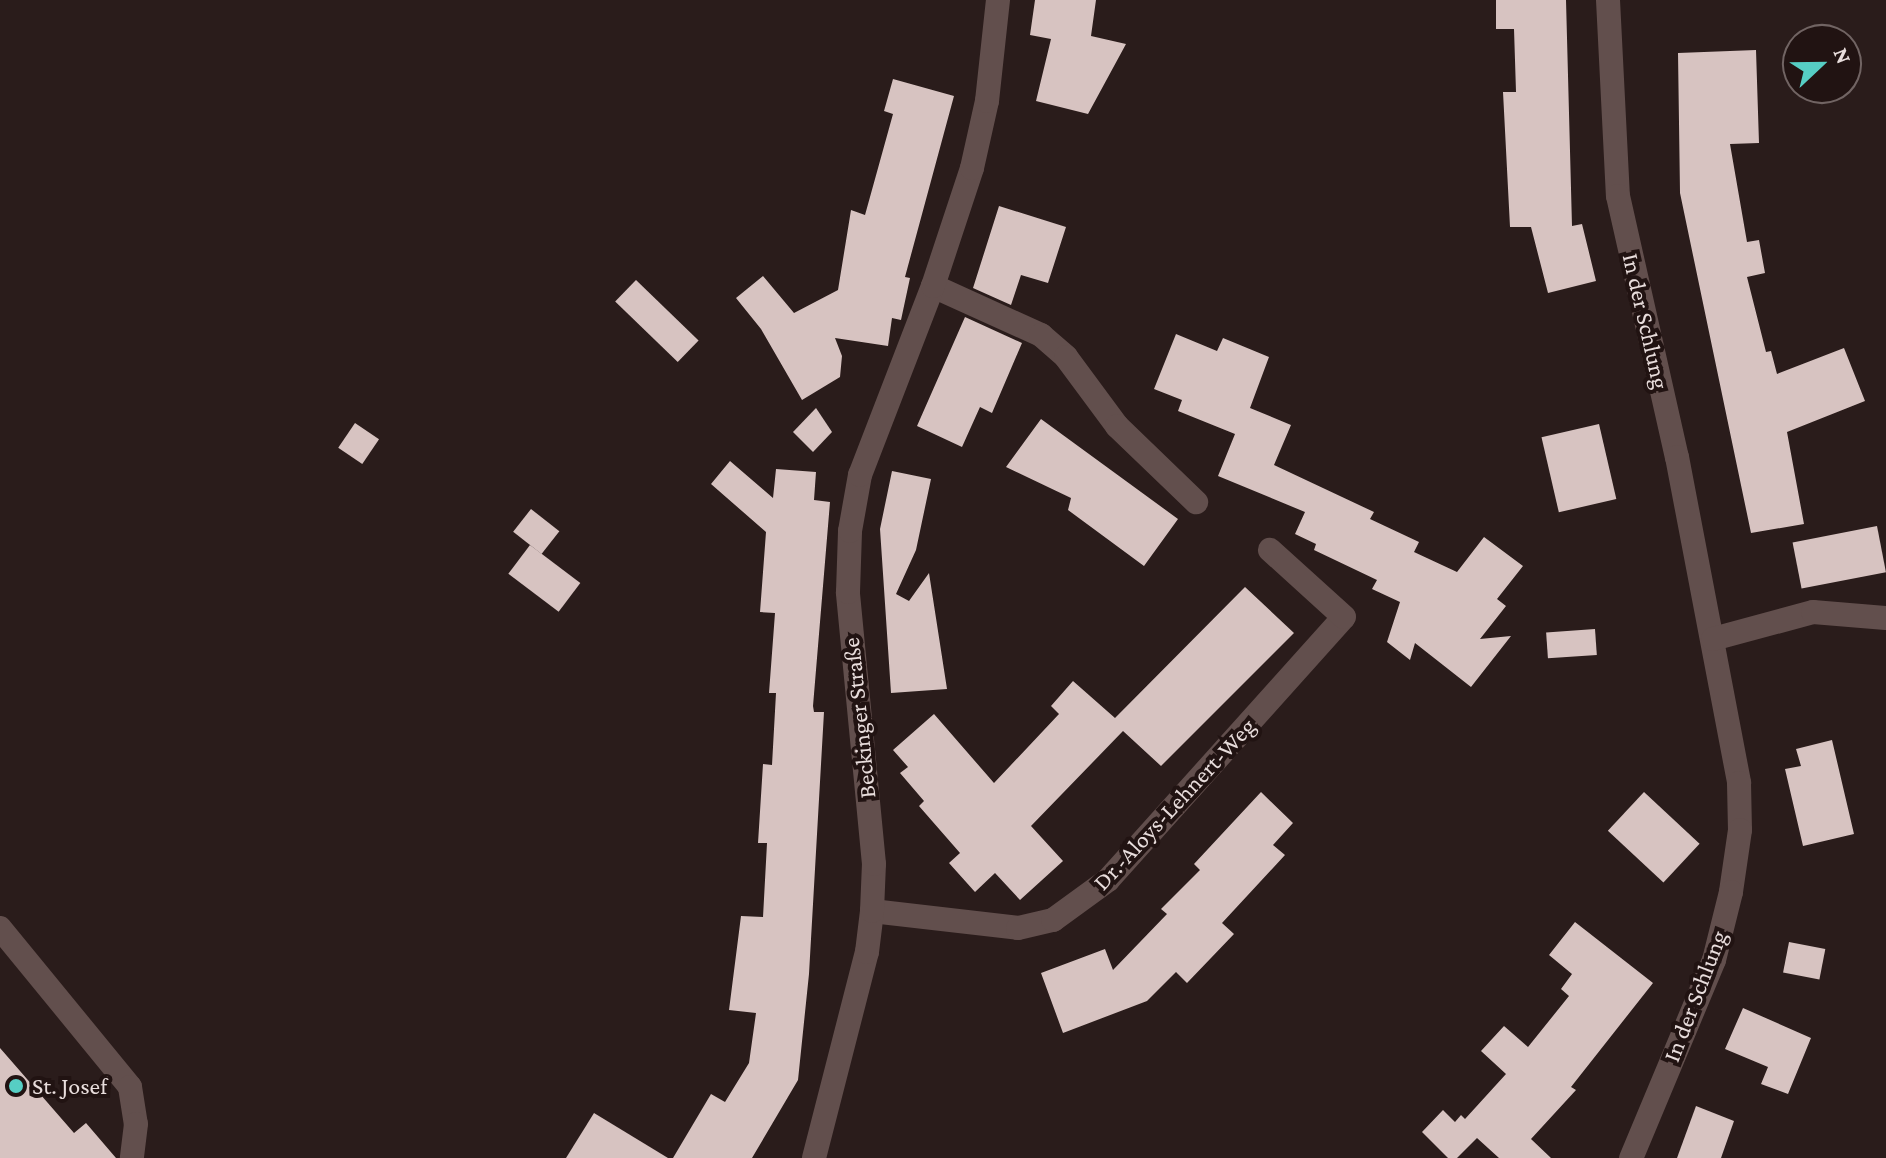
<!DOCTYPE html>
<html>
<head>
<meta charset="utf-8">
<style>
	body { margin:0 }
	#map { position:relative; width:1886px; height:1158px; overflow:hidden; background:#2a1c1b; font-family:"Crimson Pro",serif }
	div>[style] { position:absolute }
	.building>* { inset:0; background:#d7c3c1; transform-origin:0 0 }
	.minor>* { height:24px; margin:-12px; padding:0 12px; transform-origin:12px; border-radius:12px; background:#624f4d }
	.dots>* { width:22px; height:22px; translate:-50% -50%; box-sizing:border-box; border:4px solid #211312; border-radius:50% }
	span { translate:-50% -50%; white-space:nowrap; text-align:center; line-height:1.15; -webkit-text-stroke:8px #211312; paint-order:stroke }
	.street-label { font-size:24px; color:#e8dddc }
	.poi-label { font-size:24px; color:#e8dddc }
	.left { translate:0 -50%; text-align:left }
	.north { position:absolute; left:1782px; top:24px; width:80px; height:80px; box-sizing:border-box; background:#211312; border:2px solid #716463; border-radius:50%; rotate:68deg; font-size:22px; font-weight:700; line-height:32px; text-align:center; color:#e8dddc }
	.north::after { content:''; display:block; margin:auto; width:28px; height:36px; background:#56cec4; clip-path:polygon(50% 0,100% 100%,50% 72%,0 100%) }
</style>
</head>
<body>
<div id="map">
	<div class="building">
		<div style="clip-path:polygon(1035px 0,1096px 0,1091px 36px,1126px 44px,1088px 114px,1036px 101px,1051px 39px,1030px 35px)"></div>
		<div style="clip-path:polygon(1496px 0,1566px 0,1572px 226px,1582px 224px,1596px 281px,1548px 293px,1531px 227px,1510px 227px,1503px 92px,1516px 92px,1514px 29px,1496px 29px)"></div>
		<div style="clip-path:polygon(1756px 50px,1759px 143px,1730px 144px,1747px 242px,1759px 240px,1765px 273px,1747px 277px,1766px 352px,1771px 351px,1777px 374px,1844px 348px,1865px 401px,1787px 432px,1804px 524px,1751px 533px,1680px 193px,1678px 53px)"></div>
		<div style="clip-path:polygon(893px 79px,954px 96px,905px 277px,910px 278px,901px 320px,892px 318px,888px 346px,835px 338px,842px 356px,840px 377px,802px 400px,761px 329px,736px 298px,763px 276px,794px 313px,838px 290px,851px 210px,865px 215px,893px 114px,884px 111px)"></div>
		<div style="clip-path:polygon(999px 206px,1066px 227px,1048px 283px,1021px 275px,1011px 305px,973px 288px)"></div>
		<div style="left:636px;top:280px;width:87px;height:30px;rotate:44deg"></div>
		<div style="clip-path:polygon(965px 317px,1022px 343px,992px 413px,980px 407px,962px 447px,917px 426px)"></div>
		<div style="clip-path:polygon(1176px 334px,1217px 351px,1223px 338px,1269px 357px,1250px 408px,1291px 425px,1274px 465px,1374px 512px,1370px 519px,1419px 542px,1414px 552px,1457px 572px,1484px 537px,1523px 566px,1497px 599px,1506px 606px,1480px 639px,1511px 636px,1471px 687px,1415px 643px,1410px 660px,1387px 642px,1400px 602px,1372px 589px,1377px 580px,1314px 550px,1316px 544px,1295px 534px,1305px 512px,1218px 476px,1235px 434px,1178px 411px,1182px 400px,1154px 389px)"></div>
		<div style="clip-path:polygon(816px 408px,832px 432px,813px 452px,793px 432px)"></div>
		<div style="clip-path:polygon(1041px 419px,1178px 519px,1144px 566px,1068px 510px,1071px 498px,1006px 467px)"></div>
		<div style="left:355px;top:423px;width:29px;height:30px;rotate:34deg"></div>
		<div style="left:1599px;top:424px;width:77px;height:59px;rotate:77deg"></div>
		<div style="clip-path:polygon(730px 461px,773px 498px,776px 469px,816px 472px,814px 500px,830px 502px,813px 706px,814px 712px,824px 712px,809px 974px,798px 1080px,752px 1158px,673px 1158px,711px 1094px,725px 1102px,749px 1063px,756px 1013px,729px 1010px,741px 916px,763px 917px,767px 843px,758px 843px,763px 764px,772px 765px,776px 693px,769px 693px,775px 613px,760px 612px,766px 532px,711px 484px)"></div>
		<div style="clip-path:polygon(892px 471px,931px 479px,916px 550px,896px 594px,909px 601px,929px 573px,947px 689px,891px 693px,880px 529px)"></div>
		<div style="left:531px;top:509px;width:36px;height:29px;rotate:38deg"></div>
		<div style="left:1877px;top:526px;width:47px;height:86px;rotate:79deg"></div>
		<div style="left:530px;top:545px;width:63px;height:36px;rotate:37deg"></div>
		<div style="clip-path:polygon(1245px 587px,1294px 633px,1161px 766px,1123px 731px,1031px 826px,1063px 861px,1020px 900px,995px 873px,975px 892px,949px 863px,960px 853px,919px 806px,924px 801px,900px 773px,908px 767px,893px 750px,934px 714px,994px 783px,1059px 714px,1051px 706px,1073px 681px,1115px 718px)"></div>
		<div style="left:1595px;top:629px;width:26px;height:49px;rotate:86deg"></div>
		<div style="clip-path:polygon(1832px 740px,1854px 834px,1803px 846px,1785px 769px,1801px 766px,1796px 749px)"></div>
		<div style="clip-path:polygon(1261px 792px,1293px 823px,1273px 845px,1285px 855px,1222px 923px,1234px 934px,1187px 983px,1176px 972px,1147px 1001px,1063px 1033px,1041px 973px,1105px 949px,1113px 970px,1167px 914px,1161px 909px,1200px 870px,1194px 864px)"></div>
		<div style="left:1644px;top:792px;width:76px;height:53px;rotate:43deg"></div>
		<div style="clip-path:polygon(1575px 922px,1653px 983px,1571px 1087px,1576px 1090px,1531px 1139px,1551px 1158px,1499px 1158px,1477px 1138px,1457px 1158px,1448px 1158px,1422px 1132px,1443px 1110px,1455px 1122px,1461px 1115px,1465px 1119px,1506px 1074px,1481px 1051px,1504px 1026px,1528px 1047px,1569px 996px,1561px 989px,1572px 974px,1549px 955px)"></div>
		<div style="left:1789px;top:942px;width:37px;height:31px;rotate:11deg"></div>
		<div style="clip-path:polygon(1743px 1008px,1811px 1038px,1788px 1094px,1761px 1084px,1768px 1067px,1725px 1049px)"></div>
		<div style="clip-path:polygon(0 1048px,74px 1133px,86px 1123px,116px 1158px,0 1158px)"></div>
		<div style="clip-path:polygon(1696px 1106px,1734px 1121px,1721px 1158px,1677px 1158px)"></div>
		<div style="clip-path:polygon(594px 1113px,668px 1158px,566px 1158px)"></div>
	</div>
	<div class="minor">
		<div style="left:1608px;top:0;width:196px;rotate:87.1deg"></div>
		<div style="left:1618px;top:196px;width:268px;rotate:77.3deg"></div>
		<div style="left:1677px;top:457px;width:332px;rotate:79.2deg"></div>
		<div style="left:1739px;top:783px;width:47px;rotate:88.8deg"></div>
		<div style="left:1740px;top:830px;width:63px;rotate:98.3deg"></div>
		<div style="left:1731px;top:892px;width:70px;rotate:104deg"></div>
		<div style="left:1714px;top:960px;width:215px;rotate:112.7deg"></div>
		<div style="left:933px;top:286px;width:119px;rotate:24.4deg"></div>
		<div style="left:1041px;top:335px;width:33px;rotate:41deg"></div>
		<div style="left:1066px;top:357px;width:86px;rotate:53.5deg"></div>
		<div style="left:1117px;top:426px;width:110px;rotate:43.9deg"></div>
		<div style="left:1713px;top:639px;width:104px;rotate:-15.1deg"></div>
		<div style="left:1813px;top:612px;width:73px;rotate:4.7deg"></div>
		<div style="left:872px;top:911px;width:147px;rotate:6.6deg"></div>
		<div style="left:1018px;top:928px;width:36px;rotate:-13deg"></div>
		<div style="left:1053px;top:920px;width:68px;rotate:-36deg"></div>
		<div style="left:1108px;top:880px;width:353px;rotate:-48.1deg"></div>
		<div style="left:1344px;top:617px;width:100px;rotate:-137.8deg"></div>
		<div style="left:0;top:928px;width:205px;rotate:50.7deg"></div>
		<div style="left:130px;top:1087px;width:37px;rotate:81deg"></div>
		<div style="left:136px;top:1124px;width:34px;rotate:97deg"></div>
		<div style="left:814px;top:1158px;width:213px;rotate:-75.6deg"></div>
		<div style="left:867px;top:952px;width:41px;rotate:-83deg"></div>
		<div style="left:872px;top:911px;width:47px;rotate:-87.6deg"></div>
		<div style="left:874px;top:864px;width:273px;rotate:-95.5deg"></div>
		<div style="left:848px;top:592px;width:61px;rotate:-88.1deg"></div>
		<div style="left:850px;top:531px;width:57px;rotate:-79.9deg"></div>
		<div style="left:860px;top:475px;width:203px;rotate:-68.9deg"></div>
		<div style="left:933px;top:286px;width:124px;rotate:-71.7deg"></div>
		<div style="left:972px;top:168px;width:69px;rotate:-77.4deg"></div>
		<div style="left:987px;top:101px;width:102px;rotate:-83.8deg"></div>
	</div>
	<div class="dots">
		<div style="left:16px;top:1086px;background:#56cec4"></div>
	</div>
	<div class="street-label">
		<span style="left:1646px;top:321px;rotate:77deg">In der Schlung</span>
		<span style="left:859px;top:718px;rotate:-96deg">Beckinger Straße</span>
		<span style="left:1174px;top:804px;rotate:-47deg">Dr.-Aloys-Lehnert-Weg</span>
		<span style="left:1695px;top:996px;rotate:-69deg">In der Schlung</span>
	</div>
	<div class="poi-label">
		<span class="left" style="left:32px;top:1086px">St. Josef</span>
	</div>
	<div class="north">N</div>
</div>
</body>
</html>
